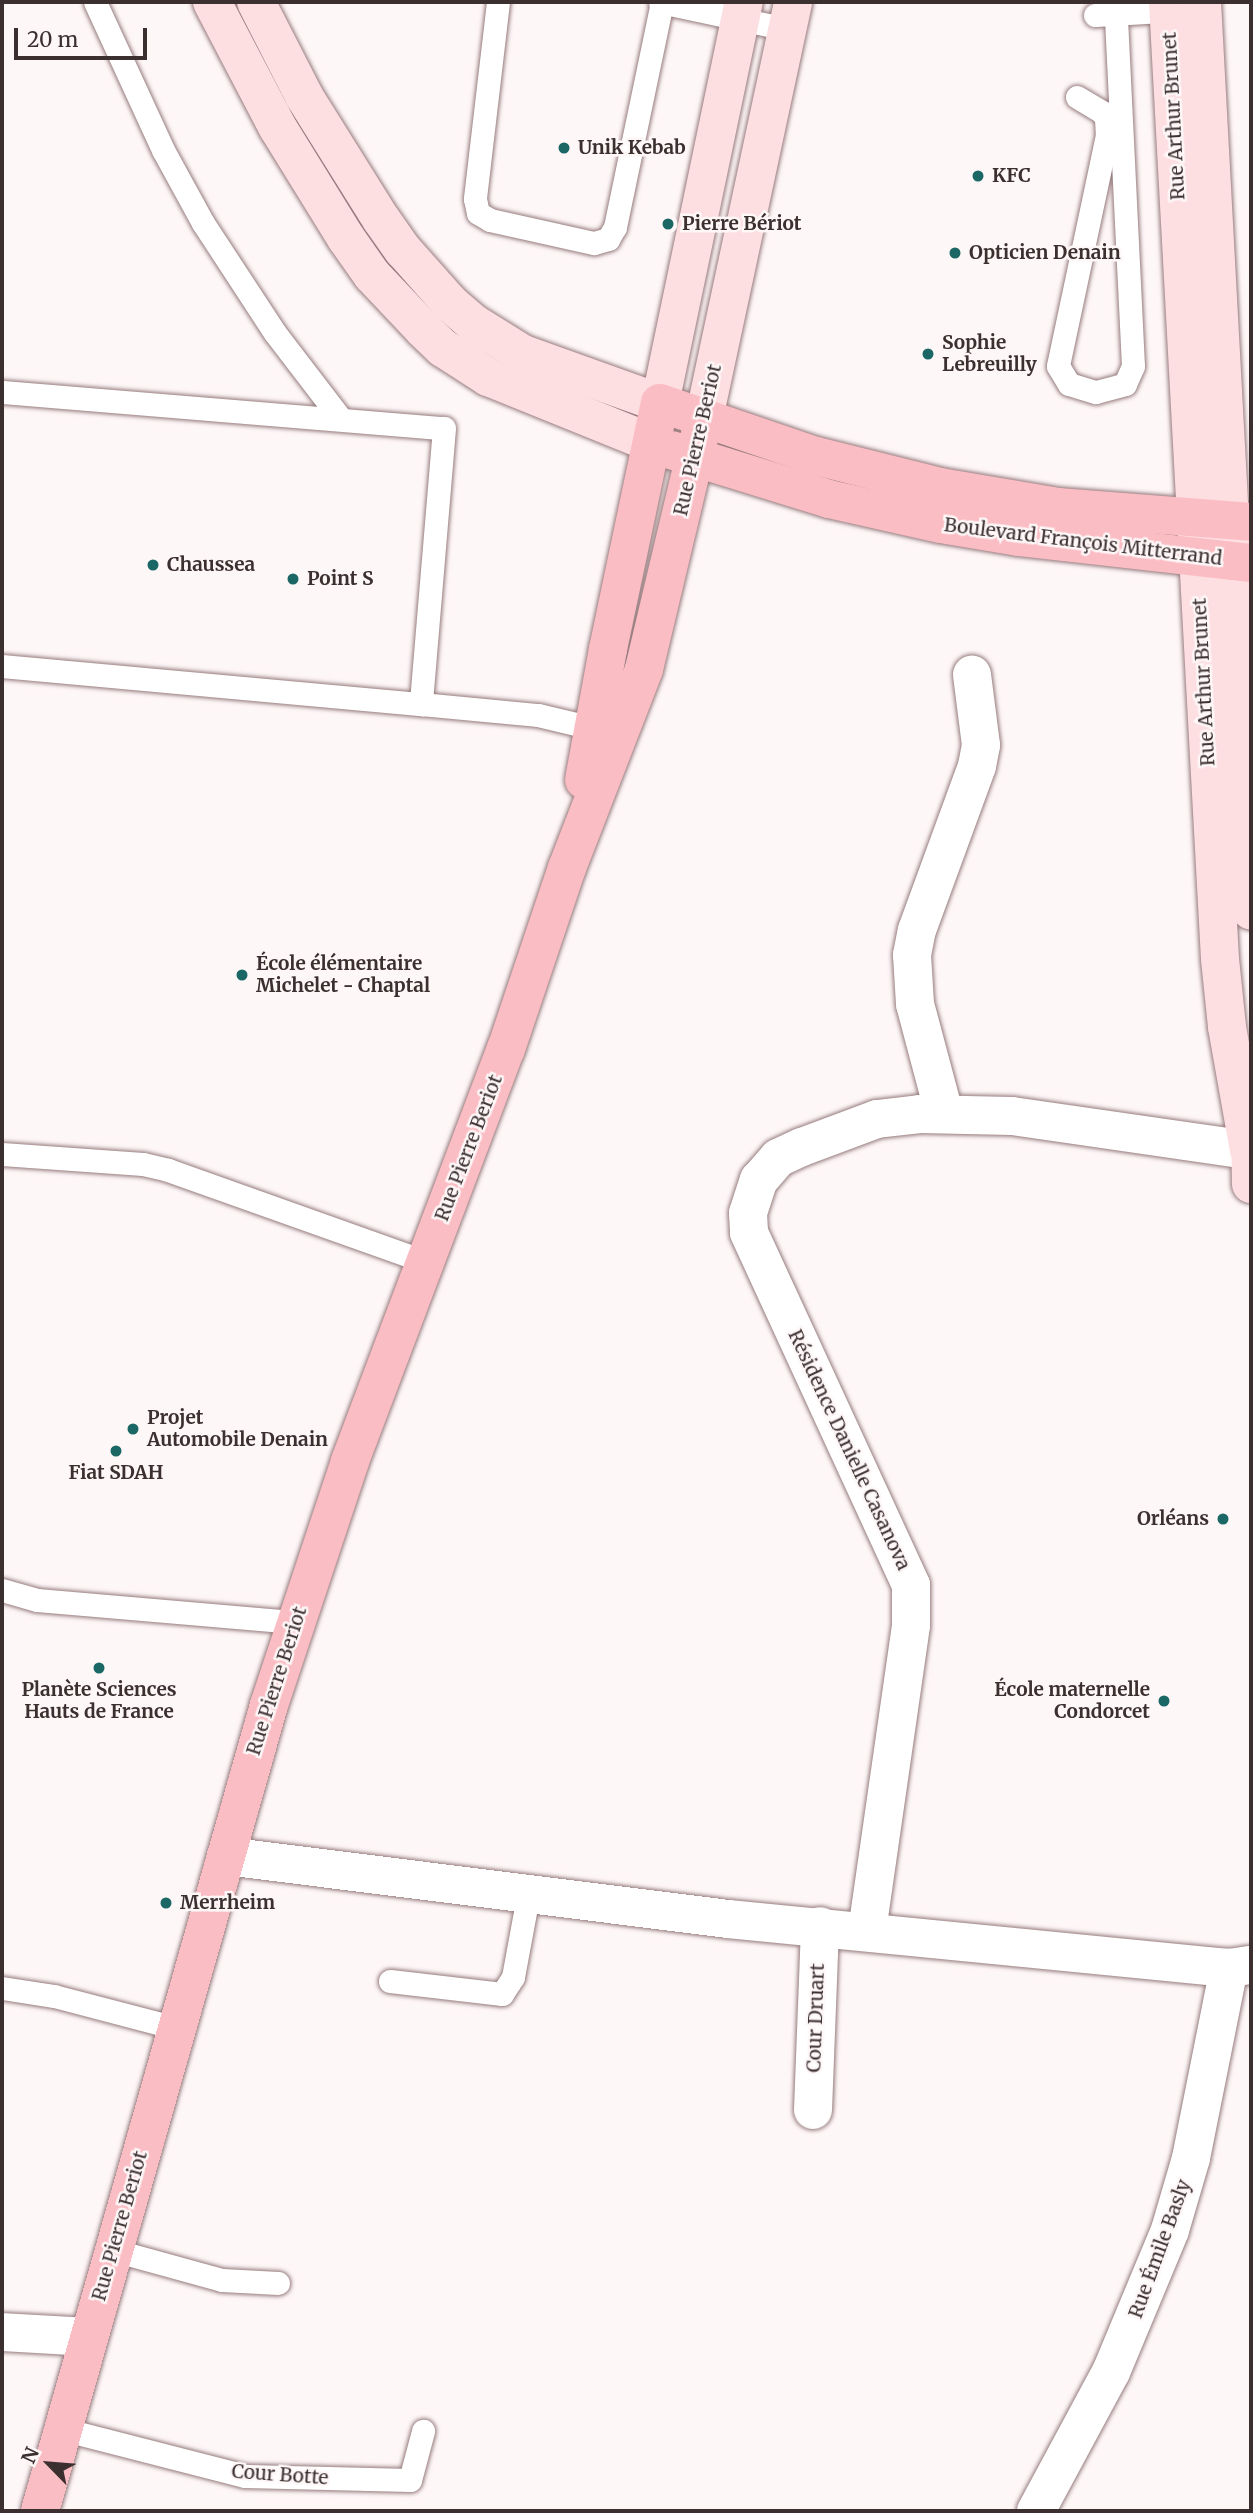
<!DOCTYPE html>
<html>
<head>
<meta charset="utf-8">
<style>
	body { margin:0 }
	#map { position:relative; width:1253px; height:2513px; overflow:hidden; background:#fef7f8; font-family:Merriweather,serif }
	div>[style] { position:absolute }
	.roads { filter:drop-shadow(0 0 2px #967b7d) drop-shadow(0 0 2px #967b7d) }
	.lane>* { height:23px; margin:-11.5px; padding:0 11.5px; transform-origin:11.5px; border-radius:11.5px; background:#fff }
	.street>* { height:38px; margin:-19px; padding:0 19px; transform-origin:19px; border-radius:19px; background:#fff }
	.secondary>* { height:38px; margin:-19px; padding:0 19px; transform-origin:19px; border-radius:19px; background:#fddee1 }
	.primary>* { height:38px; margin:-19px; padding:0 19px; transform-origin:19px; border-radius:19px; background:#fbbdc4 }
	.dots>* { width:19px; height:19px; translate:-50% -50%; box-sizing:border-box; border:4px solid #fef7f8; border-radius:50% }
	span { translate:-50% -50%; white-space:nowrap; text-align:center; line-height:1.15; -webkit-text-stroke:5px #fef7f8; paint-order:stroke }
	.street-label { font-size:19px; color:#3b2f30 }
	.poi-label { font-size:19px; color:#3b2f30; font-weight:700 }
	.left { translate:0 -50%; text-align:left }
	.right { translate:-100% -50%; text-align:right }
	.frame { position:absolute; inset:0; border:4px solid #3b2f30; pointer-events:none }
	.north { position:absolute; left:14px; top:2429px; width:70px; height:70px; -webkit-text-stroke:5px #fef7f8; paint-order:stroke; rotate:295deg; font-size:19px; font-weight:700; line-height:28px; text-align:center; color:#3b2f30 }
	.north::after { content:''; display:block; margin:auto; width:24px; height:32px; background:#3b2f30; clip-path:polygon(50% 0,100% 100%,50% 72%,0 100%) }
	.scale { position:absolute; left:14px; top:28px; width:133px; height:32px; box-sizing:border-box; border:4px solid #3b2f30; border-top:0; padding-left:9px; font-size:21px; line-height:24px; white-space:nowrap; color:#3b2f30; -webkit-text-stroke:5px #fef7f8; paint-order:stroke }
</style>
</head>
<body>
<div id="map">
	<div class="roads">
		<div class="lane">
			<div style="left:95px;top:2px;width:163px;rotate:65.3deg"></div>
			<div style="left:163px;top:150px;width:83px;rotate:61.3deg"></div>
			<div style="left:203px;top:223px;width:131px;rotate:56.8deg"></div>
			<div style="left:275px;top:333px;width:108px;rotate:52.5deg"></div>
			<div style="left:498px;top:2px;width:198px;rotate:96.7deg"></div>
			<div style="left:475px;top:199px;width:14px;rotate:78deg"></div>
			<div style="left:478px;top:213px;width:14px;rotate:30deg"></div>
			<div style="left:490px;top:220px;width:107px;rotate:12.5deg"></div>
			<div style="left:594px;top:243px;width:15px;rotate:-16deg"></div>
			<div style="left:608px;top:239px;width:14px;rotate:-60deg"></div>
			<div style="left:615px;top:227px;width:230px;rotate:-78.2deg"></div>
			<div style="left:660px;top:2px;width:130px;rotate:12deg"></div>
			<div style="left:1095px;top:15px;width:84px;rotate:-3.4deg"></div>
			<div style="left:1077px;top:97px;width:29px;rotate:31deg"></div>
			<div style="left:1102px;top:112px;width:7px;rotate:56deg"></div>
			<div style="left:1106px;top:118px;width:17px;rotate:87deg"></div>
			<div style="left:1107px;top:135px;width:236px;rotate:102deg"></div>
			<div style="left:1058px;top:366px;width:21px;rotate:59deg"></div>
			<div style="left:1069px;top:384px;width:28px;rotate:17deg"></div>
			<div style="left:1096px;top:392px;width:30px;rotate:-15deg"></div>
			<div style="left:1125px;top:384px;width:20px;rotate:-66deg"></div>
			<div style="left:1133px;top:366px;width:352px;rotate:-92.8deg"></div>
			<div style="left:2px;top:392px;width:443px;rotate:4.7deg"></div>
			<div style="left:444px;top:428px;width:277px;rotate:94.8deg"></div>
			<div style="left:421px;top:704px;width:118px;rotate:5.4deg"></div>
			<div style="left:538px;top:715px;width:69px;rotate:13.4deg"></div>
			<div style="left:2px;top:666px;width:421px;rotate:5.2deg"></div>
			<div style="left:2px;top:1154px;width:141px;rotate:4.1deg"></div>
			<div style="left:143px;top:1164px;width:26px;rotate:13deg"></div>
			<div style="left:168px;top:1170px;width:274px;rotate:19.6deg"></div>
			<div style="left:2px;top:1590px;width:36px;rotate:16deg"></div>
			<div style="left:37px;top:1600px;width:259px;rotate:4.9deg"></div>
			<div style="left:390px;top:1981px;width:113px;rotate:6.6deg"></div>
			<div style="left:502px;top:1994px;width:20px;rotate:-57deg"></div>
			<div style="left:513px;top:1977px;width:82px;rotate:-79.5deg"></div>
			<div style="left:2px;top:1988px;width:53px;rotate:8.7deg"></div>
			<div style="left:54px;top:1996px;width:126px;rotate:14.7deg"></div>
			<div style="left:113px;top:2250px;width:113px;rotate:15.4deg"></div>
			<div style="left:222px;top:2280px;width:56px;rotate:3.1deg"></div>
			<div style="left:62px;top:2429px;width:189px;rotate:14.4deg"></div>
			<div style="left:245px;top:2476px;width:165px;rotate:1.4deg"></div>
			<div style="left:410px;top:2480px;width:51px;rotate:-75.1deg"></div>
		</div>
		<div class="street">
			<div style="left:944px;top:1113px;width:113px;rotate:-104.9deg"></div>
			<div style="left:915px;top:1004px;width:49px;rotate:-93.5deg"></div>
			<div style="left:912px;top:955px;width:25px;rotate:-79deg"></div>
			<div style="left:917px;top:930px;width:175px;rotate:-69.9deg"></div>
			<div style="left:977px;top:766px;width:21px;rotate:-79deg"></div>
			<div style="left:981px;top:745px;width:71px;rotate:-97.3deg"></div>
			<div style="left:226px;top:1856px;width:506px;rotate:7.15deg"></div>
			<div style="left:728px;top:1919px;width:503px;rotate:5.59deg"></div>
			<div style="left:1229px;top:1968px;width:22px;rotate:-8deg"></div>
			<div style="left:867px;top:1931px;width:309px;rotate:-81.8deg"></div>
			<div style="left:911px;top:1625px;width:40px;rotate:-90deg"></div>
			<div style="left:911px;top:1585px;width:388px;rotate:-114.7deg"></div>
			<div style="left:749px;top:1232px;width:19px;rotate:-93deg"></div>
			<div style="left:748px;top:1213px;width:35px;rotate:-72deg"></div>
			<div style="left:759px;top:1180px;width:29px;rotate:-49deg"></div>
			<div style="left:778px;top:1158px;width:26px;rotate:-25deg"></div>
			<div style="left:802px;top:1147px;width:80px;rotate:-20.5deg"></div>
			<div style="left:877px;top:1119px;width:43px;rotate:-6.6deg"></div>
			<div style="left:920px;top:1114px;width:92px;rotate:1.2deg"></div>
			<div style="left:1012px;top:1116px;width:239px;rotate:8.2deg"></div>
			<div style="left:813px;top:2110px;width:184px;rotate:-87.8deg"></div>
			<div style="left:2px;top:2332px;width:86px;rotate:3.3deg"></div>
			<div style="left:1036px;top:2511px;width:158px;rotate:-61.7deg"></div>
			<div style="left:1111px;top:2372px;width:154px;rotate:-67.4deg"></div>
			<div style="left:1170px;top:2230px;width:75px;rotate:-73.7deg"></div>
			<div style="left:1191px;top:2158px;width:194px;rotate:-78.7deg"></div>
		</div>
		<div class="secondary">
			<div style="left:212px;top:2px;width:142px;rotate:62.4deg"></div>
			<div style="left:278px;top:128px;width:129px;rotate:58.3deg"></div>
			<div style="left:346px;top:238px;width:45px;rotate:54.9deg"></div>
			<div style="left:372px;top:275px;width:74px;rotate:46.6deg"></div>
			<div style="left:423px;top:329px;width:28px;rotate:44deg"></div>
			<div style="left:443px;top:348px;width:54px;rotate:32.8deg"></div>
			<div style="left:488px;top:377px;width:176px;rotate:22deg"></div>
			<div style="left:256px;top:2px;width:106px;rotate:62.9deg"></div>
			<div style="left:304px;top:96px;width:145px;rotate:58deg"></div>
			<div style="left:381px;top:219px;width:38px;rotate:55deg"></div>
			<div style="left:403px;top:250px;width:71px;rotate:48.4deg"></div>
			<div style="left:450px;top:303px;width:30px;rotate:41deg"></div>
			<div style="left:473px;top:323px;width:59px;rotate:31.8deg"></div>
			<div style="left:523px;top:354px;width:145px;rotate:19.7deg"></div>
			<div style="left:660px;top:403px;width:410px;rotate:-78.2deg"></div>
			<div style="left:1168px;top:2px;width:958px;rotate:86.89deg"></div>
			<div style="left:1220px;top:959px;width:68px;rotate:84.1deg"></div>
			<div style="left:1227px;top:1027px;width:125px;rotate:79.9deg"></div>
			<div style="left:1202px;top:2px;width:910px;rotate:86.91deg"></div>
			<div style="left:704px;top:418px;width:425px;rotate:-77.9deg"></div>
			<div style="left:1250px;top:1123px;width:61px;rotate:89.1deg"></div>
		</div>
		<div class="primary">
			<div style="left:671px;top:450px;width:165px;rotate:17.2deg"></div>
			<div style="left:829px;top:499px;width:115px;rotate:12.6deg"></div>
			<div style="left:941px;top:524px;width:79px;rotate:9.5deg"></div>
			<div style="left:1019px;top:537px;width:233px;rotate:6.4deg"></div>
			<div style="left:584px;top:780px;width:133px;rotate:-79.6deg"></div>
			<div style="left:608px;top:649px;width:251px;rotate:-78.1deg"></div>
			<div style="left:660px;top:403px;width:165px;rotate:18.8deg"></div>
			<div style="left:816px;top:456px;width:128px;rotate:14deg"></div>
			<div style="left:940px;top:487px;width:120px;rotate:9.6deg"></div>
			<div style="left:1058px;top:507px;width:194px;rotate:4.4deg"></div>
			<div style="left:40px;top:2511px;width:838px;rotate:-74.14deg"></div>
			<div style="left:269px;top:1705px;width:257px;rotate:-71.6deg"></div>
			<div style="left:350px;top:1461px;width:441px;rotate:-69.3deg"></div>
			<div style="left:506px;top:1049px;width:191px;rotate:-71.4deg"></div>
			<div style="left:567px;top:868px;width:213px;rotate:-68.8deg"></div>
			<div style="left:644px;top:669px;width:258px;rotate:-76.6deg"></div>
		</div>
	</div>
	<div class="dots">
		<div style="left:564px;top:148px;background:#1a6766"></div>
		<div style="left:978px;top:176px;background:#1a6766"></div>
		<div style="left:668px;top:224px;background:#1a6766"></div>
		<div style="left:955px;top:253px;background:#1a6766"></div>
		<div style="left:928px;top:354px;background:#1a6766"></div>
		<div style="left:153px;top:565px;background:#1a6766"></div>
		<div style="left:293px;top:579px;background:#1a6766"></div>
		<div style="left:242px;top:975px;background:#1a6766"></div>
		<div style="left:133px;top:1429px;background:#1a6766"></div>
		<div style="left:116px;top:1451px;background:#1a6766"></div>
		<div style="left:1223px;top:1519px;background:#1a6766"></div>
		<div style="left:99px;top:1668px;background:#1a6766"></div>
		<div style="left:1164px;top:1701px;background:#1a6766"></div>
		<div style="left:166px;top:1903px;background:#1a6766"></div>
	</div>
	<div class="street-label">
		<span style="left:1174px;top:116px;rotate:-93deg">Rue Arthur Brunet</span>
		<span style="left:698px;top:440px;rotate:-77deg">Rue Pierre Beriot</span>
		<span style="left:1083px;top:542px;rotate:7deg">Boulevard François Mitterrand</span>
		<span style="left:1204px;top:682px;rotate:-93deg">Rue Arthur Brunet</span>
		<span style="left:469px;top:1148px;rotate:-69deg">Rue Pierre Beriot</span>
		<span style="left:849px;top:1450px;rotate:65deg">Résidence Danielle Casanova</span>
		<span style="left:277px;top:1681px;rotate:-72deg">Rue Pierre Beriot</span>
		<span style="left:816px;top:2018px;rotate:-88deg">Cour Druart</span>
		<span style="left:120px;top:2226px;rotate:-74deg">Rue Pierre Beriot</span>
		<span style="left:1160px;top:2249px;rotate:-70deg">Rue Émile Basly</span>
		<span style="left:280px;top:2475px;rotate:4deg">Cour Botte</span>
	</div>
	<div class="poi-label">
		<span class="left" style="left:578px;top:148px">Unik Kebab</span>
		<span class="left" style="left:992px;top:176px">KFC</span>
		<span class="left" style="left:682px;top:224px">Pierre Bériot</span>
		<span class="left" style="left:969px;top:253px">Opticien Denain</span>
		<span class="left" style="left:942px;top:354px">Sophie<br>Lebreuilly</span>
		<span class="left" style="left:167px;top:565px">Chaussea</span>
		<span class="left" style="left:307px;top:579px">Point S</span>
		<span class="left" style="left:256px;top:975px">École élémentaire<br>Michelet - Chaptal</span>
		<span class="left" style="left:147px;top:1429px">Projet<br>Automobile Denain</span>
		<span style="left:116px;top:1473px">Fiat SDAH</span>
		<span class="right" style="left:1209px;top:1519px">Orléans</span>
		<span style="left:99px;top:1701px">Planète Sciences<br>Hauts de France</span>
		<span class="right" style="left:1150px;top:1701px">École maternelle<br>Condorcet</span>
		<span class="left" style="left:180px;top:1903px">Merrheim</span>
	</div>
	<div class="frame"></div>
	<div class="north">N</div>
	<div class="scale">20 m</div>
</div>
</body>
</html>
